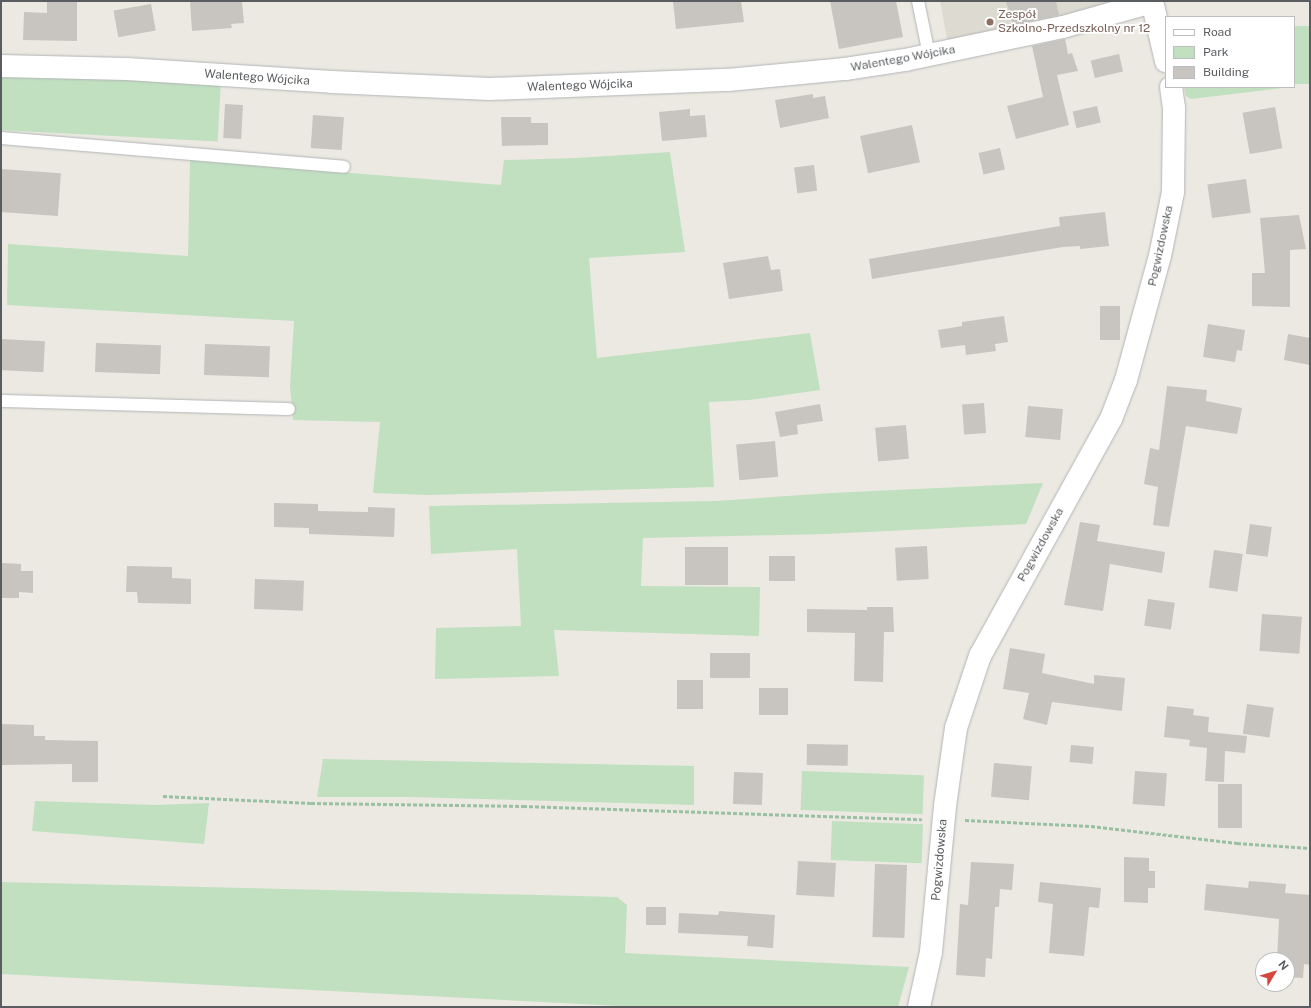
<!DOCTYPE html>
<html>
<head>
<meta charset="utf-8">
<style>
	body { margin:0 }
	#map { position:relative; width:1311px; height:1008px; overflow:hidden; background:#ebe9e1; font-family:"Public Sans",sans-serif }
	div>[style] { position:absolute }
	.education>* { inset:0; background:#dddad2 }
	.green>* { inset:0; background:#c0e0c0; transform-origin:0 0 }
	.building>* { inset:0; background:#c8c5c0; transform-origin:0 0 }
	.path>* { height:2.5px; margin-top:-1.25px; transform-origin:0; background:repeating-linear-gradient(90deg,#9ac0a4 0 4px,transparent 0 6px) }
	.roads { filter:drop-shadow(0 0 1px #b2b4b7) drop-shadow(0 0 1px #b2b4b7) }
	.service>* { height:12px; margin:-6px; padding:0 6px; transform-origin:6px; border-radius:6px; background:#fff }
	.minor>* { height:22px; margin:-11px; padding:0 11px; transform-origin:11px; border-radius:11px; background:#fff }
	.dots>* { width:11px; height:11px; translate:-50% -50%; box-sizing:border-box; border:2px solid #fff; border-radius:50% }
	span { translate:-50% -50%; white-space:nowrap; text-align:center; line-height:1.15; -webkit-text-stroke:3.5px #fff; paint-order:stroke }
	.education-label { font-size:12px; color:#785e54 }
	.left { translate:0 -50%; text-align:left }
	.street-label { font-size:12px; color:#5a5d60 }
	.frame { position:absolute; inset:0; border:2px solid #5a5d60; pointer-events:none }
	.legend { position:absolute; left:1165px; top:16px; width:130px; height:72px; box-sizing:border-box; background:#fff; border:1px solid #bdbebf; margin:0; padding:5px 7px; list-style:none; font-size:12px; color:#5a5d60 }
	.legend li { display:flex; align-items:center; gap:8px; height:20px }
	.legend b { width:20px; border:1px solid #bdbebf }
	.north { position:absolute; left:1255px; top:952px; width:40px; height:40px; box-sizing:border-box; background:#fff; border:1px solid #bdbebf; border-radius:50%; rotate:52deg; font-size:11px; font-weight:700; line-height:16px; text-align:center; color:#5a5d60 }
	.north::after { content:''; display:block; margin:auto; width:14px; height:18px; background:#d5473d; clip-path:polygon(50% 0,100% 100%,50% 72%,0 100%) }
</style>
</head>
<body>
<div id="map">
	<div class="education">
		<div style="clip-path:polygon(940px 1px,1123px 1px,948px 44px)"></div>
	</div>
	<div class="green">
		<div style="left:1310px;top:26px;width:58px;height:16px;rotate:90deg"></div>
		<div style="left:1px;top:72px;width:220px;height:58px;rotate:3deg"></div>
		<div style="clip-path:polygon(1184px 87px,1291px 87px,1191px 99px,1186px 96px)"></div>
		<div style="clip-path:polygon(670px 152px,685px 252px,589px 258px,597px 358px,810px 333px,820px 390px,749px 400px,709px 402px,714px 487px,428px 495px,373px 493px,380px 422px,293px 420px,290px 386px,294px 321px,7px 305px,8px 244px,188px 256px,190px 160px,501px 185px,504px 160px,577px 158px)"></div>
		<div style="clip-path:polygon(1043px 483px,1026px 524px,826px 534px,643px 538px,641px 586px,760px 587px,759px 636px,554px 630px,559px 676px,435px 679px,436px 628px,521px 626px,517px 549px,431px 554px,429px 506px,717px 501px,832px 493px)"></div>
		<div style="clip-path:polygon(323px 759px,694px 766px,694px 805px,408px 797px,317px 797px)"></div>
		<div style="left:802px;top:771px;width:122px;height:39px;rotate:2deg"></div>
		<div style="clip-path:polygon(35px 801px,156px 805px,209px 803px,204px 844px,32px 831px)"></div>
		<div style="left:832px;top:821px;width:91px;height:39px;rotate:2deg"></div>
		<div style="clip-path:polygon(1px 882px,617px 897px,627px 905px,625px 953px,909px 967px,898px 1007px,639px 1007px,1px 974px)"></div>
	</div>
	<div class="building">
		<div style="clip-path:polygon(47px 1px,77px 1px,77px 41px,23px 40px,24px 12px,47px 13px)"></div>
		<div style="clip-path:polygon(190px 1px,242px 1px,244px 23px,231px 24px,232px 28px,192px 31px)"></div>
		<div style="clip-path:polygon(673px 1px,741px 1px,744px 22px,676px 29px)"></div>
		<div style="clip-path:polygon(830px 1px,896px 1px,903px 37px,839px 49px)"></div>
		<div style="clip-path:polygon(1006px 1px,1056px 1px,1059px 15px,1013px 25px)"></div>
		<div style="left:151px;top:4px;width:27px;height:38px;rotate:80deg"></div>
		<div style="clip-path:polygon(1065px 39px,1068px 54px,1072px 53px,1078px 71px,1057px 75px,1069px 125px,1016px 139px,1007px 106px,1043px 97px,1032px 46px)"></div>
		<div style="left:1119px;top:54px;width:18px;height:29px;rotate:77deg"></div>
		<div style="clip-path:polygon(813px 94px,813px 98px,825px 96px,829px 118px,780px 128px,775px 100px)"></div>
		<div style="left:225px;top:104px;width:18px;height:34px;rotate:3deg"></div>
		<div style="left:1097px;top:106px;width:17px;height:25px;rotate:77deg"></div>
		<div style="left:1275px;top:107px;width:42px;height:33px;rotate:80deg"></div>
		<div style="clip-path:polygon(690px 109px,690px 116px,705px 115px,707px 137px,662px 141px,659px 112px)"></div>
		<div style="left:313px;top:115px;width:31px;height:33px;rotate:4deg"></div>
		<div style="clip-path:polygon(501px 117px,531px 117px,531px 123px,548px 123px,548px 145px,502px 146px)"></div>
		<div style="left:912px;top:125px;width:38px;height:53px;rotate:78deg"></div>
		<div style="left:1000px;top:148px;width:22px;height:22px;rotate:77deg"></div>
		<div style="left:814px;top:165px;width:26px;height:20px;rotate:83deg"></div>
		<div style="left:1px;top:169px;width:60px;height:43px;rotate:4deg"></div>
		<div style="left:1246px;top:179px;width:34px;height:39px;rotate:82deg"></div>
		<div style="clip-path:polygon(1105px 212px,1109px 246px,1080px 249px,1080px 246px,1063px 247px,872px 279px,869px 259px,1060px 226px,1059px 217px)"></div>
		<div style="clip-path:polygon(1299px 215px,1306px 249px,1290px 250px,1290px 307px,1252px 306px,1252px 273px,1265px 273px,1260px 218px)"></div>
		<div style="clip-path:polygon(768px 256px,771px 270px,780px 269px,783px 291px,729px 299px,723px 263px)"></div>
		<div style="left:1100px;top:306px;width:20px;height:34px"></div>
		<div style="clip-path:polygon(1004px 316px,1008px 342px,995px 344px,996px 351px,966px 355px,965px 345px,941px 348px,938px 330px,962px 326px,962px 322px)"></div>
		<div style="clip-path:polygon(1208px 324px,1245px 330px,1242px 351px,1237px 350px,1235px 362px,1203px 357px)"></div>
		<div style="clip-path:polygon(1288px 334px,1310px 338px,1310px 365px,1284px 360px)"></div>
		<div style="left:1px;top:339px;width:44px;height:31px;rotate:3deg"></div>
		<div style="left:96px;top:343px;width:65px;height:29px;rotate:2deg"></div>
		<div style="left:205px;top:344px;width:65px;height:31px;rotate:2deg"></div>
		<div style="clip-path:polygon(1167px 386px,1207px 390px,1206px 401px,1242px 408px,1237px 434px,1186px 426px,1169px 527px,1153px 525px,1158px 487px,1144px 484px,1150px 448px,1159px 450px)"></div>
		<div style="left:984px;top:403px;width:30px;height:22px;rotate:86deg"></div>
		<div style="clip-path:polygon(820px 404px,823px 421px,797px 425px,798px 434px,780px 437px,775px 412px)"></div>
		<div style="left:1028px;top:406px;width:35px;height:31px;rotate:5deg"></div>
		<div style="left:906px;top:425px;width:34px;height:31px;rotate:85deg"></div>
		<div style="left:775px;top:441px;width:36px;height:39px;rotate:85deg"></div>
		<div style="clip-path:polygon(274px 503px,318px 504px,318px 511px,368px 512px,368px 507px,395px 508px,394px 537px,309px 534px,309px 528px,274px 527px)"></div>
		<div style="clip-path:polygon(1080px 522px,1100px 525px,1097px 541px,1165px 552px,1162px 573px,1110px 564px,1103px 611px,1064px 605px)"></div>
		<div style="left:1250px;top:524px;width:22px;height:30px;rotate:8deg"></div>
		<div style="left:927px;top:546px;width:33px;height:32px;rotate:87deg"></div>
		<div style="left:685px;top:547px;width:43px;height:38px"></div>
		<div style="left:1214px;top:550px;width:29px;height:38px;rotate:8deg"></div>
		<div style="left:769px;top:556px;width:26px;height:25px"></div>
		<div style="clip-path:polygon(1px 563px,21px 564px,21px 571px,33px 571px,33px 593px,19px 592px,19px 598px,1px 598px)"></div>
		<div style="clip-path:polygon(127px 566px,172px 567px,172px 578px,191px 579px,191px 604px,138px 603px,137px 592px,126px 592px)"></div>
		<div style="left:255px;top:579px;width:49px;height:30px;rotate:2deg"></div>
		<div style="left:1148px;top:599px;width:27px;height:27px;rotate:8deg"></div>
		<div style="clip-path:polygon(867px 607px,893px 607px,894px 632px,884px 632px,883px 682px,854px 681px,855px 633px,807px 632px,807px 609px,867px 610px)"></div>
		<div style="left:1262px;top:614px;width:40px;height:37px;rotate:4deg"></div>
		<div style="clip-path:polygon(1010px 648px,1045px 654px,1042px 673px,1094px 684px,1094px 675px,1125px 678px,1122px 711px,1052px 702px,1047px 725px,1023px 719px,1029px 693px,1003px 689px)"></div>
		<div style="left:710px;top:653px;width:40px;height:25px"></div>
		<div style="left:677px;top:680px;width:26px;height:29px"></div>
		<div style="left:759px;top:688px;width:29px;height:27px"></div>
		<div style="left:1247px;top:704px;width:27px;height:30px;rotate:8deg"></div>
		<div style="clip-path:polygon(1167px 706px,1194px 709px,1193px 715px,1209px 717px,1208px 732px,1247px 736px,1245px 753px,1225px 751px,1224px 782px,1205px 781px,1207px 748px,1189px 746px,1190px 740px,1164px 737px)"></div>
		<div style="clip-path:polygon(1px 724px,34px 725px,34px 736px,45px 736px,45px 740px,98px 741px,98px 782px,72px 782px,72px 764px,1px 765px)"></div>
		<div style="left:807px;top:744px;width:41px;height:21px;rotate:1deg"></div>
		<div style="left:1071px;top:745px;width:23px;height:17px;rotate:5deg"></div>
		<div style="left:994px;top:763px;width:38px;height:34px;rotate:5deg"></div>
		<div style="left:1135px;top:771px;width:32px;height:33px;rotate:4deg"></div>
		<div style="left:734px;top:772px;width:29px;height:32px;rotate:2deg"></div>
		<div style="left:1218px;top:784px;width:24px;height:44px"></div>
		<div style="clip-path:polygon(1124px 857px,1149px 858px,1149px 871px,1155px 871px,1155px 888px,1148px 888px,1148px 903px,1124px 902px)"></div>
		<div style="left:798px;top:861px;width:38px;height:34px;rotate:3deg"></div>
		<div style="clip-path:polygon(971px 862px,1014px 864px,1012px 890px,1000px 889px,999px 907px,995px 907px,992px 959px,986px 958px,985px 977px,956px 975px,960px 904px,968px 905px)"></div>
		<div style="left:875px;top:864px;width:32px;height:73px;rotate:2deg"></div>
		<div style="clip-path:polygon(1249px 881px,1286px 884px,1285px 893px,1310px 895px,1310px 965px,1304px 964px,1303px 978px,1287px 977px,1287px 960px,1277px 960px,1279px 919px,1204px 910px,1206px 884px,1248px 888px)"></div>
		<div style="clip-path:polygon(1040px 882px,1101px 888px,1099px 908px,1089px 907px,1084px 956px,1049px 953px,1053px 904px,1038px 902px)"></div>
		<div style="left:646px;top:907px;width:20px;height:18px"></div>
		<div style="clip-path:polygon(719px 911px,775px 915px,773px 948px,747px 946px,748px 936px,678px 933px,679px 913px,718px 915px)"></div>
	</div>
	<div class="path">
		<div style="left:163px;top:796px;width:148px;rotate:2.7deg"></div>
		<div style="left:311px;top:803px;width:212px;rotate:0.8deg"></div>
		<div style="left:523px;top:806px;width:399px;rotate:1.9deg"></div>
		<div style="left:965px;top:820px;width:126px;rotate:2.7deg"></div>
		<div style="left:1091px;top:826px;width:147px;rotate:6.6deg"></div>
		<div style="left:1237px;top:843px;width:73px;rotate:3.9deg"></div>
	</div>
	<div class="roads">
		<div class="service">
			<div style="left:918px;top:1px;width:55px;rotate:78.5deg"></div>
			<div style="left:1px;top:138px;width:344px;rotate:4.8deg"></div>
			<div style="left:1px;top:401px;width:288px;rotate:1.6deg"></div>
		</div>
		<div class="minor">
			<div style="left:1152px;top:1px;width:62px;rotate:76.9deg"></div>
			<div style="left:1px;top:66px;width:126px;rotate:1.4deg"></div>
			<div style="left:127px;top:69px;width:205px;rotate:3.6deg"></div>
			<div style="left:332px;top:82px;width:158px;rotate:2.5deg"></div>
			<div style="left:490px;top:89px;width:238px;rotate:-2.2deg"></div>
			<div style="left:728px;top:80px;width:118px;rotate:-5.4deg"></div>
			<div style="left:845px;top:69px;width:61px;rotate:-8.5deg"></div>
			<div style="left:905px;top:60px;width:161px;rotate:-11.8deg"></div>
			<div style="left:1063px;top:27px;width:92px;rotate:-15.7deg"></div>
			<div style="left:919px;top:1007px;width:56px;rotate:-77.7deg"></div>
			<div style="left:931px;top:952px;width:147px;rotate:-84.5deg"></div>
			<div style="left:945px;top:806px;width:79px;rotate:-82deg"></div>
			<div style="left:956px;top:728px;width:76px;rotate:-71.6deg"></div>
			<div style="left:980px;top:656px;width:271px;rotate:-61.1deg"></div>
			<div style="left:1111px;top:419px;width:42px;rotate:-69deg"></div>
			<div style="left:1126px;top:380px;width:129px;rotate:-74.7deg"></div>
			<div style="left:1160px;top:256px;width:65px;rotate:-78.5deg"></div>
			<div style="left:1173px;top:192px;width:84px;rotate:-89.3deg"></div>
			<div style="left:1174px;top:108px;width:21px;rotate:-98deg"></div>
		</div>
	</div>
	<div class="dots">
		<div style="left:990px;top:22px;background:#8d6e63"></div>
	</div>
	<div class="education-label">
		<span class="left" style="left:998px;top:22px">Zespół<br>Szkolno-Przedszkolny nr 12</span>
	</div>
	<div class="street-label">
		<span style="left:903px;top:59px;rotate:-10deg">Walentego Wójcika</span>
		<span style="left:257px;top:78px;rotate:4deg">Walentego Wójcika</span>
		<span style="left:580px;top:86px;rotate:-2deg">Walentego Wójcika</span>
		<span style="left:1161px;top:246px;rotate:-78deg">Pogwizdowska</span>
		<span style="left:1041px;top:545px;rotate:-61deg">Pogwizdowska</span>
		<span style="left:940px;top:860px;rotate:-85deg">Pogwizdowska</span>
	</div>
	<div class="frame"></div>
	<ul class="legend">
	<li><b style="height:5px;background:#fff"></b>Road</li>
	<li><b style="height:11px;background:#c0e0c0"></b>Park</li>
	<li><b style="height:11px;background:#c8c5c0"></b>Building</li>
	</ul>
	<div class="north">N</div>
</div>
</body>
</html>
